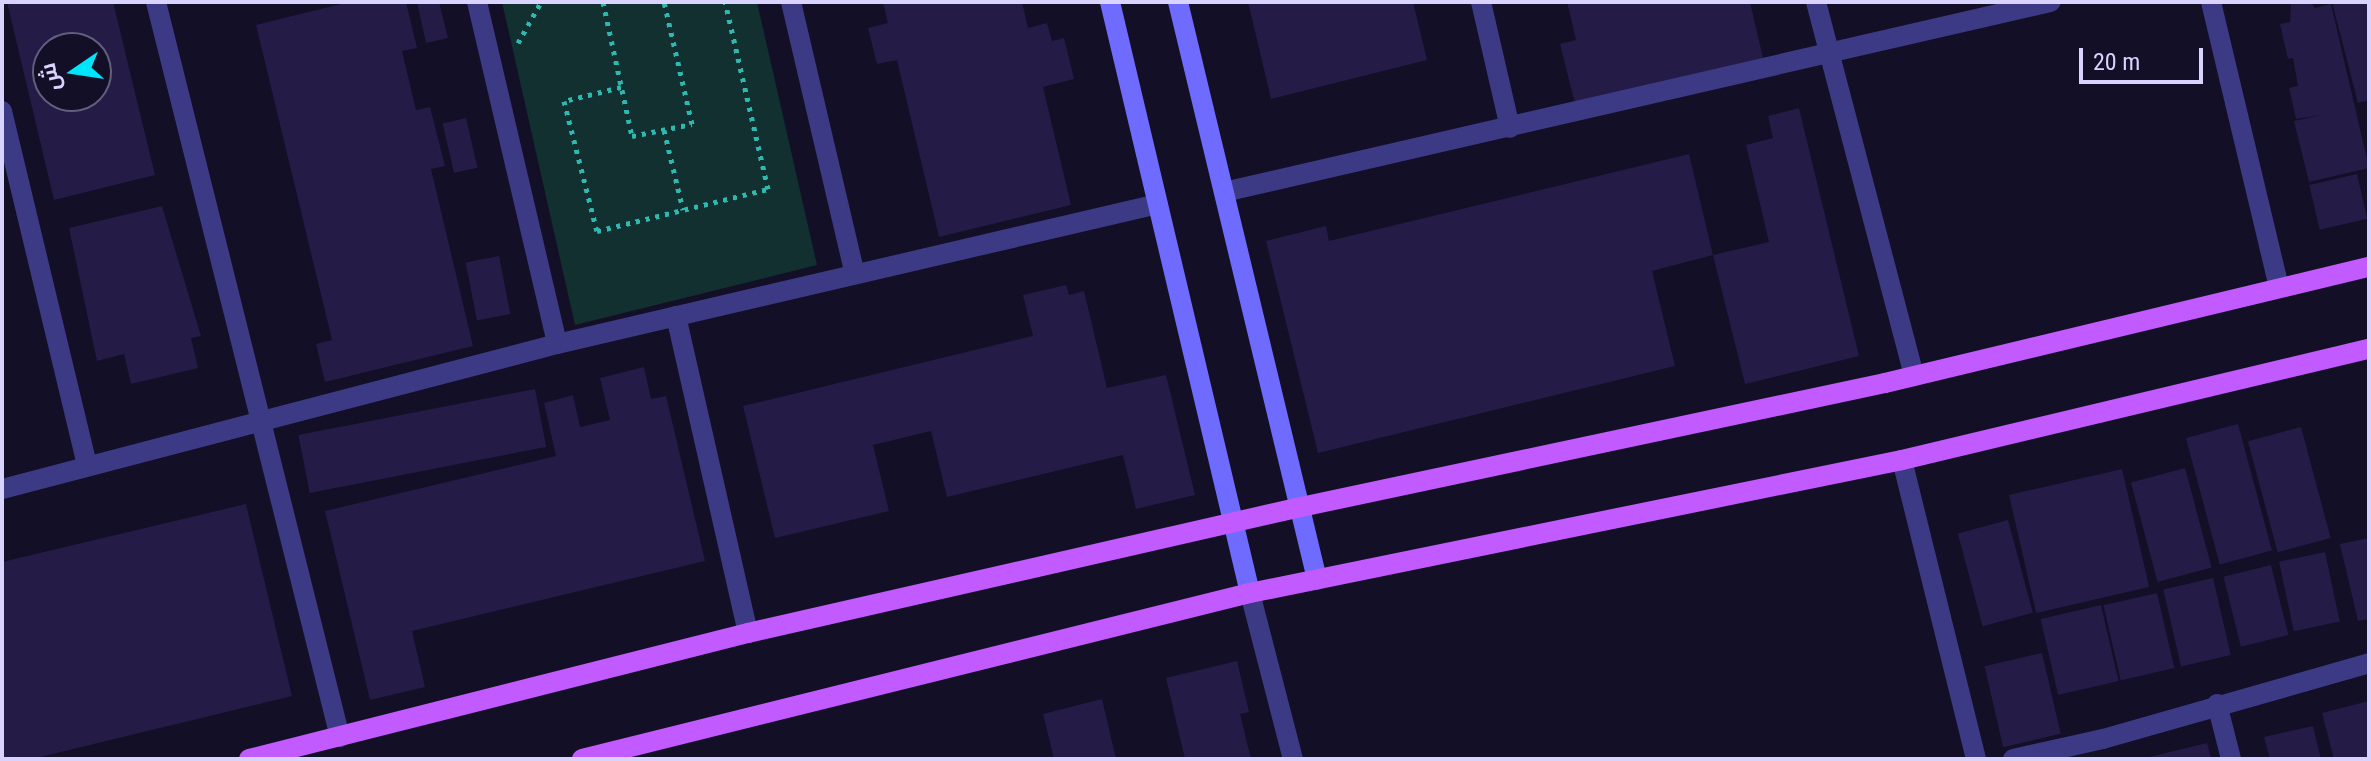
<!DOCTYPE html>
<html>
<head>
<meta charset="utf-8">
<style>
	body { margin:0 }
	#map { position:relative; width:2371px; height:761px; overflow:hidden; background:#130f26; font-family:"Roboto Condensed",Cairo,sans-serif }
	div>[style] { position:absolute }
	.green>* { inset:0; background:#12302f }
	.building>* { inset:0; background:#241b47; transform-origin:0 0 }
	.path>* { height:5px; margin-top:-2.5px; transform-origin:0; background:repeating-linear-gradient(90deg,#2fb8b0 0 4px,transparent 0 10px) }
	.minor>* { height:20px; margin:-10px; padding:0 10px; transform-origin:10px; border-radius:10px; background:#3d3a85 }
	.secondary>* { height:20px; margin:-10px; padding:0 10px; transform-origin:10px; border-radius:10px; background:#6f6bff }
	.primary>* { height:20px; margin:-10px; padding:0 10px; transform-origin:10px; border-radius:10px; background:#c25bff }
	span { translate:-50% -50%; white-space:nowrap; text-align:center; line-height:1.15; -webkit-text-stroke:7px #130f26; paint-order:stroke }
	.frame { position:absolute; inset:0; border:4px solid #d9d4ff; pointer-events:none }
	.north { position:absolute; left:32px; top:32px; width:80px; height:80px; box-sizing:border-box; background:#130f26; border:2px solid #625e7d; border-radius:50%; rotate:257deg; font-size:22px; font-weight:700; line-height:32px; text-align:center; color:#d9d4ff }
	.north::after { content:''; display:block; margin:auto; width:28px; height:36px; background:#00e5ff; clip-path:polygon(50% 0,100% 100%,50% 72%,0 100%) }
	.scale { position:absolute; left:2079px; top:48px; width:124px; height:36px; box-sizing:border-box; border:4px solid #d9d4ff; border-top:0; padding-left:10px; font-size:24px; line-height:28px; white-space:nowrap; color:#d9d4ff; -webkit-text-stroke:6px #130f26; paint-order:stroke }
</style>
</head>
<body>
<div id="map">
	<div class="green">
		<div style="clip-path:polygon(502px 2px,757px 2px,817px 265px,575px 325px)"></div>
	</div>
	<div class="building">
		<div style="clip-path:polygon(evenodd,7px 2px,113px 2px,155px 175px,54px 200px,7px 2px,48px 48px,96px 48px,96px 96px,48px 96px,48px 48px)"></div>
		<div style="clip-path:polygon(349px 2px,406px 2px,417px 48px,402px 51px,416px 110px,430px 107px,445px 166px,431px 169px,473px 346px,325px 382px,316px 344px,332px 340px,256px 25px)"></div>
		<div style="clip-path:polygon(417px 2px,439px 2px,448px 38px,426px 43px)"></div>
		<div style="clip-path:polygon(883px 2px,1022px 2px,1028px 28px,1047px 23px,1052px 41px,1064px 38px,1074px 79px,1043px 87px,1071px 205px,939px 237px,897px 60px,877px 64px,868px 28px,888px 23px)"></div>
		<div style="clip-path:polygon(1248px 2px,1413px 2px,1427px 60px,1271px 99px)"></div>
		<div style="clip-path:polygon(1567px 2px,1750px 2px,1764px 62px,1576px 108px,1560px 44px,1576px 40px)"></div>
		<div style="clip-path:polygon(2291px 2px,2310px 2px,2315px 8px,2331px 4px,2369px 168px,2309px 182px,2294px 121px,2321px 115px,2296px 119px,2289px 88px,2298px 86px,2293px 58px,2288px 59px,2280px 24px,2290px 22px)"></div>
		<div style="clip-path:polygon(2332px 2px,2369px 2px,2369px 100px,2358px 103px)"></div>
		<div style="clip-path:polygon(1799px 108px,1859px 356px,1745px 384px,1713px 255px,1769px 242px,1746px 145px,1773px 138px,1768px 116px)"></div>
		<div style="left:466px;top:118px;width:51px;height:24px;rotate:77deg"></div>
		<div style="clip-path:polygon(1689px 154px,1713px 255px,1652px 271px,1675px 366px,1318px 453px,1266px 241px,1326px 226px,1329px 241px)"></div>
		<div style="left:2357px;top:174px;width:46px;height:49px;rotate:77deg"></div>
		<div style="clip-path:polygon(162px 206px,201px 336px,191px 338px,198px 368px,131px 384px,124px 354px,97px 361px,69px 228px)"></div>
		<div style="left:499px;top:256px;width:59px;height:34px;rotate:79deg"></div>
		<div style="clip-path:polygon(1066px 285px,1069px 295px,1084px 291px,1107px 388px,1166px 375px,1195px 495px,1136px 509px,1123px 455px,947px 497px,931px 431px,873px 445px,889px 511px,775px 538px,743px 406px,1033px 336px,1023px 295px)"></div>
		<div style="clip-path:polygon(644px 367px,651px 399px,666px 396px,705px 561px,412px 631px,425px 687px,370px 700px,325px 511px,556px 456px,544px 403px,573px 395px,580px 427px,610px 420px,600px 378px)"></div>
		<div style="left:535px;top:389px;width:59px;height:241px;rotate:79deg"></div>
		<div style="left:2238px;top:424px;width:131px;height:54px;rotate:75deg"></div>
		<div style="left:2301px;top:427px;width:115px;height:55px;rotate:75deg"></div>
		<div style="left:2185px;top:468px;width:103px;height:56px;rotate:75deg"></div>
		<div style="left:2122px;top:469px;width:121px;height:116px;rotate:77deg"></div>
		<div style="clip-path:polygon(246px 504px,292px 696px,32px 759px,2px 759px,2px 562px)"></div>
		<div style="left:2008px;top:520px;width:96px;height:52px;rotate:75deg"></div>
		<div style="clip-path:polygon(2369px 538px,2369px 619px,2358px 621px,2340px 544px)"></div>
		<div style="left:2325px;top:552px;width:71px;height:47px;rotate:78deg"></div>
		<div style="left:2271px;top:565px;width:72px;height:49px;rotate:76deg"></div>
		<div style="left:2213px;top:578px;width:79px;height:51px;rotate:77deg"></div>
		<div style="left:2157px;top:593px;width:77px;height:55px;rotate:77deg"></div>
		<div style="left:2101px;top:605px;width:78px;height:62px;rotate:77deg"></div>
		<div style="left:2042px;top:653px;width:83px;height:59px;rotate:77deg"></div>
		<div style="clip-path:polygon(1237px 661px,1249px 712px,1240px 714px,1251px 759px,1185px 759px,1166px 678px)"></div>
		<div style="clip-path:polygon(1102px 699px,1116px 759px,1054px 759px,1043px 714px)"></div>
		<div style="clip-path:polygon(2369px 701px,2369px 759px,2334px 759px,2322px 713px)"></div>
		<div style="clip-path:polygon(2313px 726px,2321px 759px,2270px 759px,2264px 737px)"></div>
		<div style="clip-path:polygon(2207px 743px,2211px 759px,2145px 759px,2145px 758px)"></div>
	</div>
	<div class="path">
		<div style="left:603px;top:2px;width:137px;rotate:77.8deg"></div>
		<div style="left:632px;top:136px;width:61px;rotate:-11.3deg"></div>
		<div style="left:692px;top:124px;width:125px;rotate:-102.9deg"></div>
		<div style="left:518px;top:43px;width:47px;rotate:-60.7deg"></div>
		<div style="left:621px;top:87px;width:59px;rotate:166.2deg"></div>
		<div style="left:564px;top:101px;width:134px;rotate:75.8deg"></div>
		<div style="left:597px;top:231px;width:176px;rotate:-13.8deg"></div>
		<div style="left:768px;top:189px;width:192px;rotate:-102.9deg"></div>
		<div style="left:664px;top:130px;width:82px;rotate:76.6deg"></div>
	</div>
	<div class="minor">
		<div style="left:156px;top:2px;width:758px;rotate:75.95deg"></div>
		<div style="left:477px;top:2px;width:351px;rotate:76.8deg"></div>
		<div style="left:791px;top:2px;width:279px;rotate:76.8deg"></div>
		<div style="left:1481px;top:2px;width:129px;rotate:77deg"></div>
		<div style="left:1816px;top:2px;width:387px;rotate:75.3deg"></div>
		<div style="left:2211px;top:2px;width:294px;rotate:76.6deg"></div>
		<div style="left:2px;top:111px;width:365px;rotate:76.5deg"></div>
		<div style="left:1224px;top:192px;width:848px;rotate:-12.95deg"></div>
		<div style="left:676px;top:316px;width:325px;rotate:77.2deg"></div>
		<div style="left:1902px;top:460px;width:308px;rotate:76.1deg"></div>
		<div style="left:2px;top:489px;width:574px;rotate:-14.64deg"></div>
		<div style="left:557px;top:344px;width:617px;rotate:-13.11deg"></div>
		<div style="left:1250px;top:593px;width:171px;rotate:75.5deg"></div>
		<div style="left:2217px;top:704px;width:57px;rotate:75.7deg"></div>
		<div style="left:2013px;top:759px;width:92px;rotate:-12.5deg"></div>
		<div style="left:2103px;top:739px;width:277px;rotate:-15.9deg"></div>
	</div>
	<div class="secondary">
		<div style="left:1110px;top:2px;width:607px;rotate:76.67deg"></div>
		<div style="left:1178px;top:2px;width:594px;rotate:76.46deg"></div>
	</div>
	<div class="primary">
		<div style="left:249px;top:759px;width:515px;rotate:-14.17deg"></div>
		<div style="left:748px;top:633px;width:567px;rotate:-12.84deg"></div>
		<div style="left:1301px;top:507px;width:597px;rotate:-11.99deg"></div>
		<div style="left:1885px;top:383px;width:498px;rotate:-13.5deg"></div>
		<div style="left:582px;top:759px;width:688px;rotate:-13.96deg"></div>
		<div style="left:1250px;top:593px;width:665px;rotate:-11.53deg"></div>
		<div style="left:1902px;top:460px;width:480px;rotate:-13.4deg"></div>
	</div>
	<div class="frame"></div>
	<div class="north">ش</div>
	<div class="scale">20 m</div>
</div>
</body>
</html>
